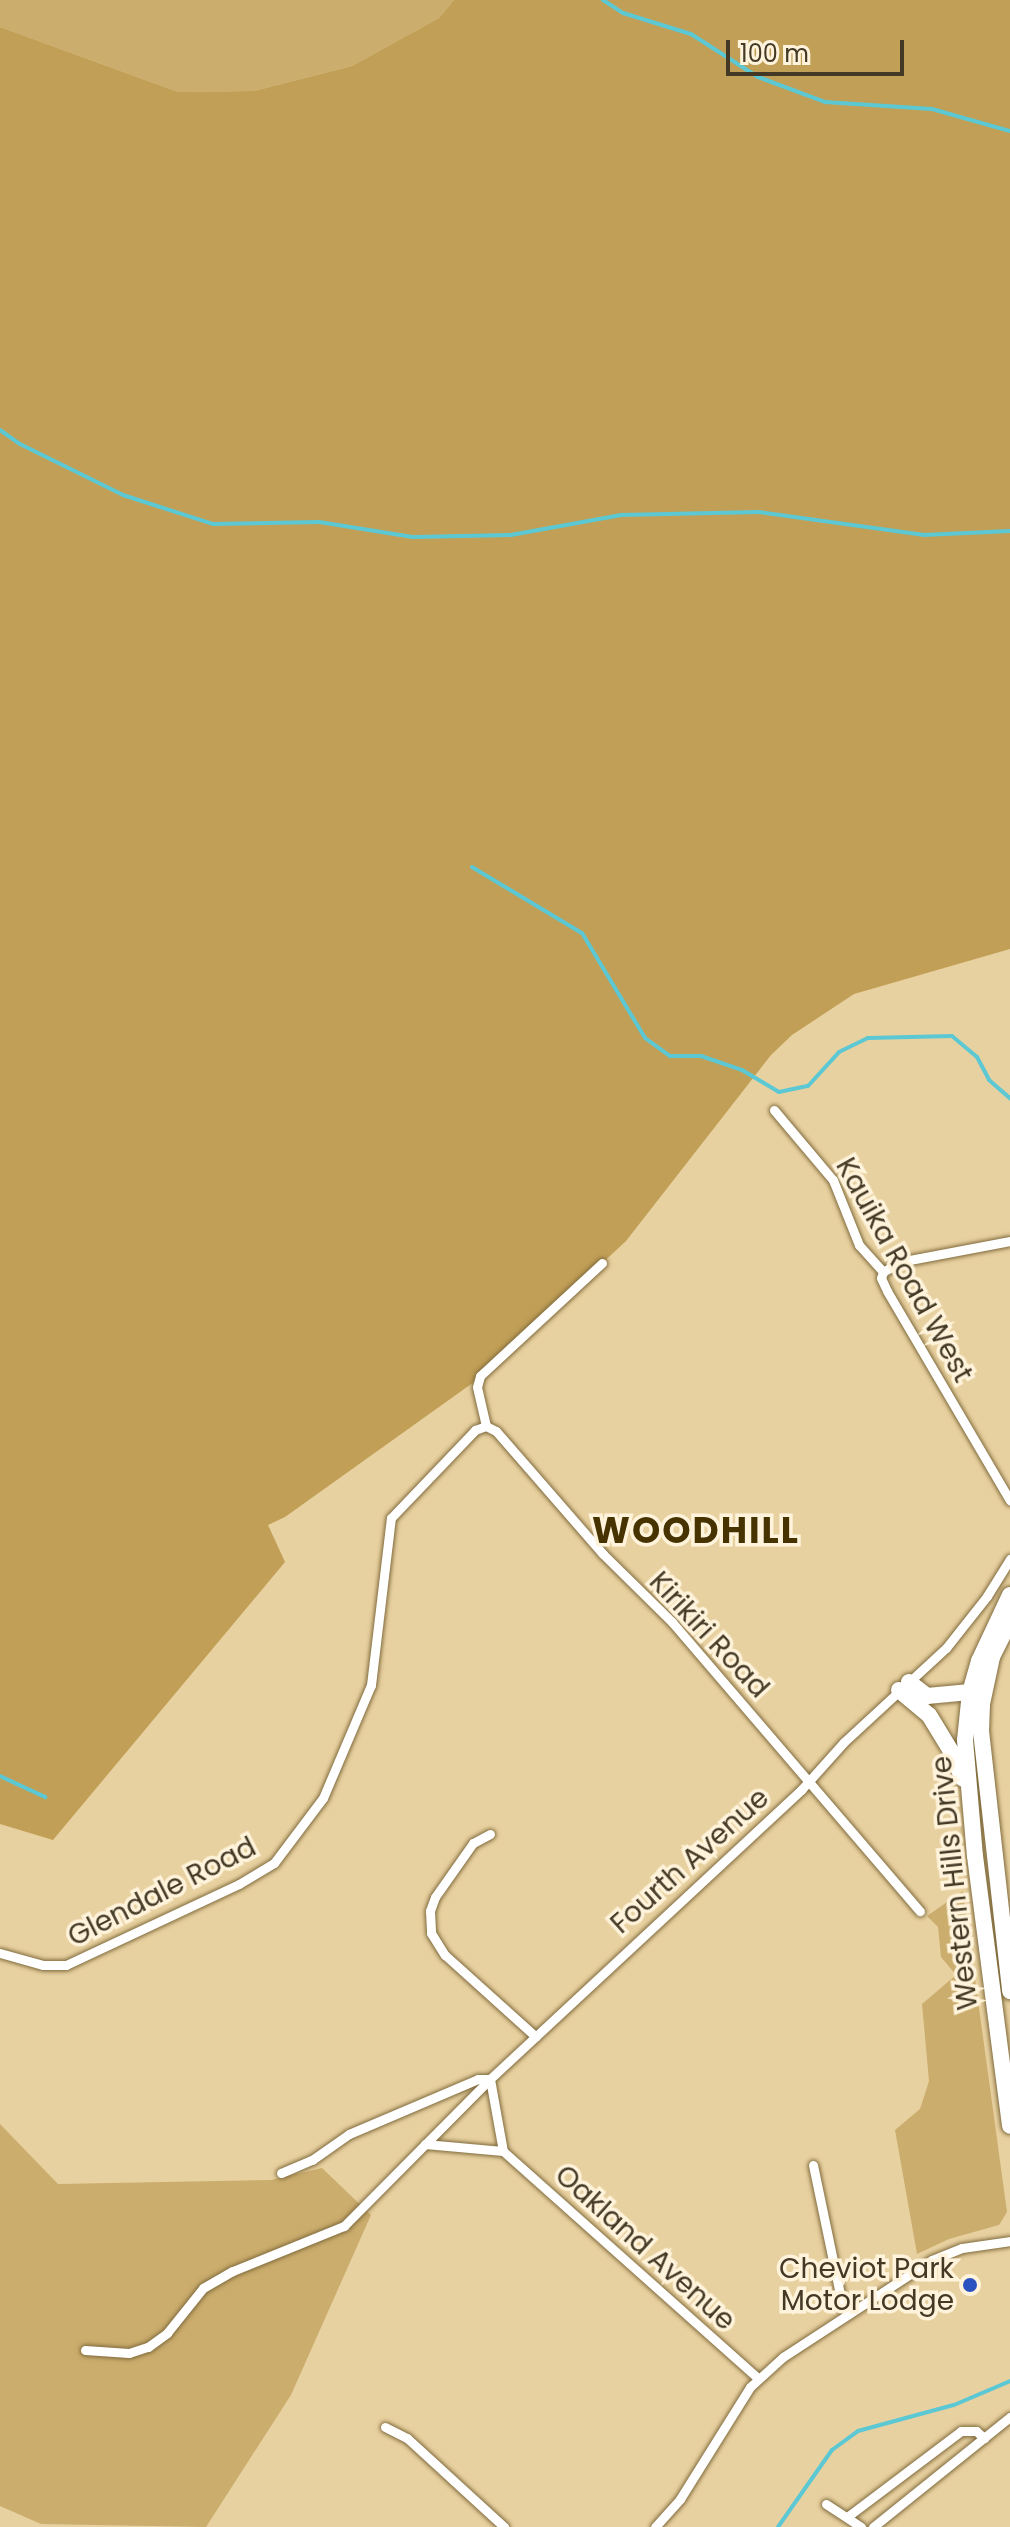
<!DOCTYPE html>
<html>
<head>
<meta charset="utf-8">
<style>
	body { margin:0 }
	#map { position:relative; width:1010px; height:2527px; overflow:hidden; background:#e8d1a0; font-family:Poppins,sans-serif }
	div>[style] { position:absolute }
	.green>* { inset:0; background:#cbad6d }
	.forest>* { inset:0; background:#c19f56 }
	.stream>* { height:4px; margin:-2px; padding:0 2px; transform-origin:2px; border-radius:2px; background:#5cc8d4 }
	.roads { filter:drop-shadow(0 0 2px #806b3d) drop-shadow(0 0 2px #806b3d) }
	.minor>* { height:9px; margin:-4.5px; padding:0 4.5px; transform-origin:4.5px; border-radius:4.5px; background:#fff }
	.trunk>* { height:16px; margin:-8px; padding:0 8px; transform-origin:8px; border-radius:8px; background:#fff }
	.dots>* { width:22px; height:22px; translate:-50% -50%; box-sizing:border-box; border:4px solid #fff3db; border-radius:50% }
	span { translate:-50% -50%; white-space:nowrap; text-align:center; line-height:1.15; -webkit-text-stroke:7px #fff3db; paint-order:stroke }
	.street-label { font-size:28px; color:#433925 }
	.poi-label { font-size:28px; color:#433925 }
	.right { translate:-100% -50%; text-align:right }
	.district-label { font-size:36px; color:#463300; font-weight:700; letter-spacing:2px }
	.scale { position:absolute; left:726px; top:40px; width:178px; height:36px; box-sizing:border-box; border:4px solid #433925; border-top:0; padding-left:10px; font-size:24px; line-height:28px; white-space:nowrap; color:#433925; -webkit-text-stroke:6px #fff3db; paint-order:stroke }
</style>
</head>
<body>
<div id="map">
	<div class="green">
		<div style="clip-path:polygon(0 0,454px 0,439px 18px,352px 66px,254px 91px,178px 92px,0 27px)"></div>
		<div style="clip-path:polygon(963px 1891px,1007px 2212px,999px 2225px,949px 2239px,917px 2254px,895px 2130px,920px 2109px,929px 2081px,922px 2004px,956px 1975px,941px 1957px,938px 1927px,927px 1916px)"></div>
		<div style="clip-path:polygon(0 2124px,58px 2184px,271px 2180px,322px 2168px,371px 2215px,291px 2395px,206px 2527px,41px 2524px,0 2506px)"></div>
	</div>
	<div class="forest">
		<div style="clip-path:polygon(454px 0,1010px 0,1010px 949px,854px 994px,792px 1035px,771px 1055px,626px 1241px,474px 1382px,285px 1517px,268px 1525px,285px 1562px,53px 1840px,0 1824px,0 27px,178px 92px,254px 91px,352px 66px,439px 18px)"></div>
	</div>
	<div class="stream">
		<div style="left:603px;top:0;width:24px;rotate:33deg"></div>
		<div style="left:623px;top:13px;width:71px;rotate:17.2deg"></div>
		<div style="left:691px;top:34px;width:80px;rotate:32.7deg"></div>
		<div style="left:758px;top:77px;width:72px;rotate:20.5deg"></div>
		<div style="left:825px;top:102px;width:107px;rotate:3.7deg"></div>
		<div style="left:932px;top:109px;width:81px;rotate:15.8deg"></div>
		<div style="left:0;top:430px;width:24px;rotate:35deg"></div>
		<div style="left:20px;top:444px;width:115px;rotate:26.3deg"></div>
		<div style="left:123px;top:495px;width:95px;rotate:17.9deg"></div>
		<div style="left:213px;top:524px;width:106px;rotate:-1.1deg"></div>
		<div style="left:319px;top:522px;width:95px;rotate:9.1deg"></div>
		<div style="left:413px;top:537px;width:98px;rotate:-1.2deg"></div>
		<div style="left:511px;top:535px;width:112px;rotate:-10.3deg"></div>
		<div style="left:621px;top:515px;width:138px;rotate:-1.2deg"></div>
		<div style="left:759px;top:512px;width:167px;rotate:7.9deg"></div>
		<div style="left:924px;top:535px;width:86px;rotate:-2.7deg"></div>
		<div style="left:472px;top:867px;width:128px;rotate:31deg"></div>
		<div style="left:582px;top:933px;width:122px;rotate:59deg"></div>
		<div style="left:645px;top:1038px;width:31px;rotate:36deg"></div>
		<div style="left:670px;top:1056px;width:31px"></div>
		<div style="left:701px;top:1056px;width:43px;rotate:18.9deg"></div>
		<div style="left:742px;top:1070px;width:43px;rotate:30.7deg"></div>
		<div style="left:779px;top:1092px;width:30px;rotate:-12deg"></div>
		<div style="left:808px;top:1086px;width:46px;rotate:-47.6deg"></div>
		<div style="left:839px;top:1052px;width:32px;rotate:-26deg"></div>
		<div style="left:868px;top:1038px;width:84px;rotate:-1.4deg"></div>
		<div style="left:952px;top:1036px;width:33px;rotate:40deg"></div>
		<div style="left:977px;top:1057px;width:26px;rotate:62deg"></div>
		<div style="left:989px;top:1080px;width:28px;rotate:41deg"></div>
		<div style="left:0;top:1776px;width:50px;rotate:25deg"></div>
		<div style="left:778px;top:2527px;width:94px;rotate:-55deg"></div>
		<div style="left:832px;top:2450px;width:32px;rotate:-36deg"></div>
		<div style="left:858px;top:2431px;width:99px;rotate:-15.2deg"></div>
		<div style="left:954px;top:2405px;width:61px;rotate:-23.2deg"></div>
	</div>
	<div class="roads">
		<div class="minor">
			<div style="left:774px;top:1110px;width:92px;rotate:49.9deg"></div>
			<div style="left:833px;top:1180px;width:70px;rotate:68.2deg"></div>
			<div style="left:859px;top:1245px;width:36px;rotate:48deg"></div>
			<div style="left:883px;top:1272px;width:6px;rotate:108deg"></div>
			<div style="left:881px;top:1278px;width:14px;rotate:65deg"></div>
			<div style="left:887px;top:1291px;width:243px;rotate:59.6deg"></div>
			<div style="left:602px;top:1263px;width:166px;rotate:137.2deg"></div>
			<div style="left:480px;top:1376px;width:11px;rotate:105deg"></div>
			<div style="left:477px;top:1387px;width:40px;rotate:77deg"></div>
			<div style="left:486px;top:1426px;width:11px;rotate:27deg"></div>
			<div style="left:496px;top:1431px;width:163px;rotate:49deg"></div>
			<div style="left:603px;top:1554px;width:97px;rotate:44.6deg"></div>
			<div style="left:672px;top:1622px;width:381px;rotate:49.4deg"></div>
			<div style="left:883px;top:1272px;width:19px;rotate:-32deg"></div>
			<div style="left:899px;top:1262px;width:113px;rotate:-10.7deg"></div>
			<div style="left:490px;top:1834px;width:19px;rotate:152deg"></div>
			<div style="left:473px;top:1843px;width:66px;rotate:125.1deg"></div>
			<div style="left:435px;top:1897px;width:15px;rotate:110deg"></div>
			<div style="left:430px;top:1911px;width:22px;rotate:87deg"></div>
			<div style="left:431px;top:1933px;width:26px;rotate:58deg"></div>
			<div style="left:445px;top:1955px;width:122px;rotate:42deg"></div>
			<div style="left:0;top:1953px;width:45px;rotate:15.6deg"></div>
			<div style="left:43px;top:1965px;width:23px"></div>
			<div style="left:66px;top:1965px;width:191px;rotate:-25.1deg"></div>
			<div style="left:239px;top:1884px;width:41px;rotate:-31deg"></div>
			<div style="left:274px;top:1863px;width:81px;rotate:-53deg"></div>
			<div style="left:323px;top:1798px;width:123px;rotate:-67deg"></div>
			<div style="left:371px;top:1685px;width:168px;rotate:-83.2deg"></div>
			<div style="left:391px;top:1518px;width:122px;rotate:-46.3deg"></div>
			<div style="left:475px;top:1430px;width:12px;rotate:-20deg"></div>
			<div style="left:425px;top:2144px;width:78px;rotate:5.1deg"></div>
			<div style="left:503px;top:2151px;width:341px;rotate:41.7deg"></div>
			<div style="left:813px;top:2165px;width:142px;rotate:78.2deg"></div>
			<div style="left:842px;top:2304px;width:12px;rotate:55deg"></div>
			<div style="left:281px;top:2173px;width:34px;rotate:-23deg"></div>
			<div style="left:312px;top:2160px;width:45px;rotate:-35.1deg"></div>
			<div style="left:349px;top:2134px;width:140px;rotate:-23.1deg"></div>
			<div style="left:478px;top:2079px;width:12px"></div>
			<div style="left:490px;top:2079px;width:73px;rotate:79.8deg"></div>
			<div style="left:85px;top:2350px;width:44px;rotate:3.9deg"></div>
			<div style="left:129px;top:2353px;width:20px;rotate:-18deg"></div>
			<div style="left:148px;top:2347px;width:24px;rotate:-36deg"></div>
			<div style="left:167px;top:2333px;width:58px;rotate:-51.3deg"></div>
			<div style="left:203px;top:2288px;width:34px;rotate:-30deg"></div>
			<div style="left:233px;top:2271px;width:120px;rotate:-22.1deg"></div>
			<div style="left:344px;top:2226px;width:207px;rotate:-45.2deg"></div>
			<div style="left:490px;top:2079px;width:425px;rotate:-42.9deg"></div>
			<div style="left:801px;top:1790px;width:64px;rotate:-48.1deg"></div>
			<div style="left:844px;top:1742px;width:139px;rotate:-42.7deg"></div>
			<div style="left:946px;top:1648px;width:66px;rotate:-51.7deg"></div>
			<div style="left:987px;top:1596px;width:44px;rotate:-58.1deg"></div>
			<div style="left:385px;top:2427px;width:25px;rotate:27deg"></div>
			<div style="left:407px;top:2438px;width:132px;rotate:42.5deg"></div>
			<div style="left:826px;top:2504px;width:42px;rotate:33.3deg"></div>
			<div style="left:847px;top:2517px;width:143px;rotate:-37deg"></div>
			<div style="left:961px;top:2431px;width:15px"></div>
			<div style="left:976px;top:2431px;width:11px;rotate:41deg"></div>
			<div style="left:655px;top:2527px;width:38px;rotate:-48deg"></div>
			<div style="left:680px;top:2499px;width:132px;rotate:-58deg"></div>
			<div style="left:750px;top:2387px;width:45px;rotate:-42.3deg"></div>
			<div style="left:783px;top:2357px;width:178px;rotate:-33.1deg"></div>
			<div style="left:932px;top:2260px;width:32px;rotate:-22deg"></div>
			<div style="left:962px;top:2248px;width:49px;rotate:-8.3deg"></div>
			<div style="left:873px;top:2527px;width:176px;rotate:-38.8deg"></div>
		</div>
		<div class="trunk">
			<div style="left:1010px;top:1595px;width:73px;rotate:115.2deg"></div>
			<div style="left:979px;top:1661px;width:32px;rotate:106deg"></div>
			<div style="left:970px;top:1692px;width:48px;rotate:95.9deg"></div>
			<div style="left:965px;top:1740px;width:116px;rotate:85.1deg"></div>
			<div style="left:975px;top:1856px;width:272px;rotate:82.6deg"></div>
			<div style="left:1010px;top:1621px;width:40px;rotate:116.6deg"></div>
			<div style="left:992px;top:1657px;width:48px;rotate:102deg"></div>
			<div style="left:982px;top:1704px;width:27px;rotate:92deg"></div>
			<div style="left:981px;top:1731px;width:262px;rotate:83.6deg"></div>
			<div style="left:909px;top:1682px;width:23px;rotate:38deg"></div>
			<div style="left:927px;top:1696px;width:43px;rotate:-5.3deg"></div>
			<div style="left:899px;top:1690px;width:39px;rotate:40deg"></div>
			<div style="left:929px;top:1715px;width:42px;rotate:58.6deg"></div>
			<div style="left:951px;top:1751px;width:30px;rotate:67deg"></div>
		</div>
	</div>
	<div class="dots">
		<div style="left:970px;top:2285px;background:#2951c0"></div>
	</div>
	<div class="street-label">
		<span style="left:904px;top:1270px;rotate:61deg">Kauika Road West</span>
		<span style="left:709px;top:1635px;rotate:47deg">Kirikiri Road</span>
		<span style="left:690px;top:1861px;rotate:-42deg">Fourth Avenue</span>
		<span style="left:955px;top:1883px;rotate:-96deg">Western Hills Drive</span>
		<span style="left:162px;top:1892px;rotate:-27deg">Glendale Road</span>
		<span style="left:645px;top:2248px;rotate:42deg">Oakland Avenue</span>
	</div>
	<div class="poi-label">
		<span class="right" style="left:954px;top:2285px">Cheviot Park<br>Motor Lodge</span>
	</div>
	<div class="district-label">
		<span style="left:696px;top:1531px">WOODHILL</span>
	</div>
	<div class="scale">100 m</div>
</div>
</body>
</html>
